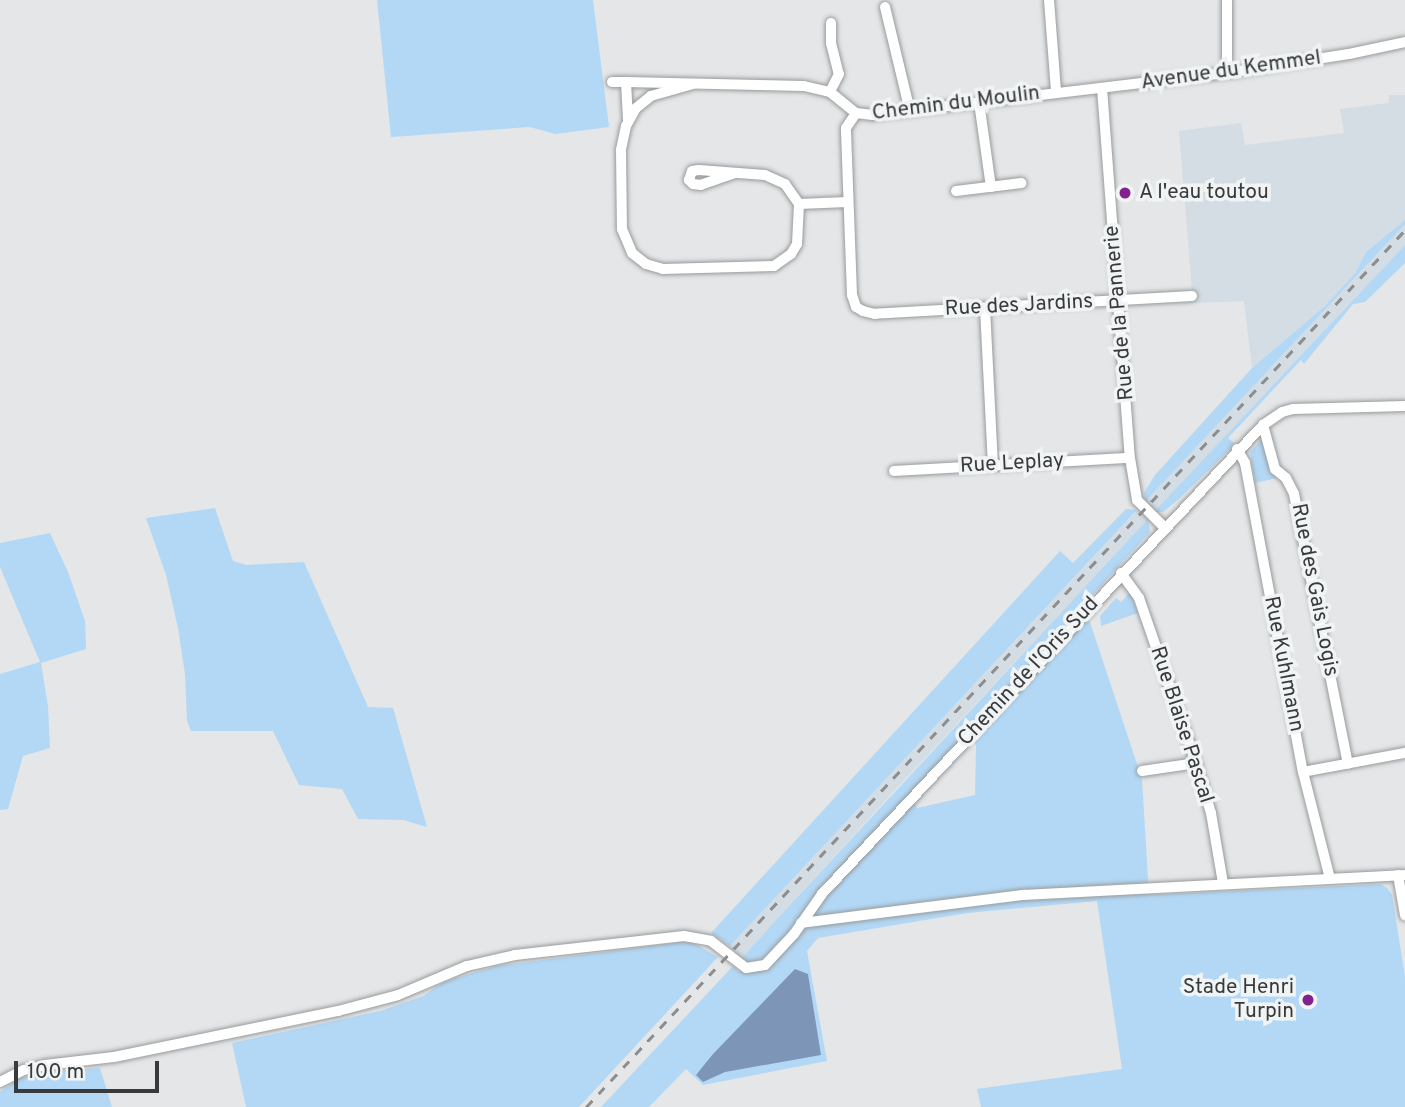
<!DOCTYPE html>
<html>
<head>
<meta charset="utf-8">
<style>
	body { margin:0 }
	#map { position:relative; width:1405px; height:1107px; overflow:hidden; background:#e4e6e8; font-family:Overpass,sans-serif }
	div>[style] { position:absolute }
	.built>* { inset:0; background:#d4dde4 }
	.green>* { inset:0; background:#b3d8f5 }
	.water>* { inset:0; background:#7d95b7 }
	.roads { filter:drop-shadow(0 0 2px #989b9c) drop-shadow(0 0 2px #989b9c) }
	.street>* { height:10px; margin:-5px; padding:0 5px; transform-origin:5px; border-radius:5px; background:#fff }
	.rail>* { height:2.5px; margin-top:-1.25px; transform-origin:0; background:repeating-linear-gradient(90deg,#8c8d8f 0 9px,transparent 0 18px) }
	.dots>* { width:19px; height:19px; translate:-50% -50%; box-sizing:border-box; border:4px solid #f1f4f5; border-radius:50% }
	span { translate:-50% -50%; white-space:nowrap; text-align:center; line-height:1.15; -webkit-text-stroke:7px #f1f4f5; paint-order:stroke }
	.street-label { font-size:21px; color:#393a3b }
	.poi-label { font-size:21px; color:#393a3b }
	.left { translate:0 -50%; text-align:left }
	.right { translate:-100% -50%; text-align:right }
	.scale { position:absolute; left:14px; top:1061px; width:145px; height:32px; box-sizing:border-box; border:4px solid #393a3b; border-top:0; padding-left:9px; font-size:21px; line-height:24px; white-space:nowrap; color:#393a3b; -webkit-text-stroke:5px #f1f4f5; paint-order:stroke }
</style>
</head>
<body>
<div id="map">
	<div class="built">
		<div style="clip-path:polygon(1389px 95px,1405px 95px,1405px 220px,1366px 252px,1356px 272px,1325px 306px,1252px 368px,1244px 301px,1193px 303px,1179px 131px,1241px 123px,1245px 145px,1344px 133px,1340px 109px,1389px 103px)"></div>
		<div style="clip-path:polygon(1405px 224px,1405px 245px,894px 791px,741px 959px,730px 946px)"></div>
	</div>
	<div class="green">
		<div style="clip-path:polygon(377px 0,593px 0,609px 127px,555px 134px,530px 127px,391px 137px)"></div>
		<div style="clip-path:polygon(1405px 220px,1405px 224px,1145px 502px,1144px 493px,1155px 475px,1252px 368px,1325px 306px,1356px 272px,1366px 252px)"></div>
		<div style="clip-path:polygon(1405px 245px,1405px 263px,1365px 302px,1353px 304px,1304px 364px,1301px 360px,1228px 438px,1235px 444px,1180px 498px,1163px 512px,1154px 512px)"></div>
		<div style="clip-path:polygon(1261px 440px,1264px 442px,1269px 468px,1277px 478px,1255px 483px,1250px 452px)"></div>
		<div style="clip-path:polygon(215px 508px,233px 561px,246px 565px,304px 562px,368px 707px,393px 708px,427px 827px,403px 820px,358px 819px,342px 789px,299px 785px,273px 731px,191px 731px,187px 721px,185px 674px,178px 628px,166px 575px,146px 518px)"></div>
		<div style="clip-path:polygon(1126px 509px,1137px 510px,730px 946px,711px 933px,1060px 551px,1073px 563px)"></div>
		<div style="clip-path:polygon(evenodd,1148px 519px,1150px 532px,1084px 604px,1142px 779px,1149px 895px,1380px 884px,1387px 888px,1392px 895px,1405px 977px,1405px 1107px,981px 1107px,977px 1089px,1122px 1069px,1097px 901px,967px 913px,818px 938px,807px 951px,827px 1061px,703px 1085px,686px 1069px,649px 1107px,601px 1107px,733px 966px,739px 972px,747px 966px,741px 959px,779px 917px,1148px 519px,972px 740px,976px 745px,975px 795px,917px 808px,914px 800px,972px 740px)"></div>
		<div style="clip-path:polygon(50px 533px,68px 572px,85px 621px,86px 649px,41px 663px,48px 706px,50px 748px,23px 756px,8px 809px,0 810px,0 674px,40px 662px,0 567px,0 543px)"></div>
		<div style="clip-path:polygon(1130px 592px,1138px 613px,1101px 626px,1100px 616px,1116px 598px,1121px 602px)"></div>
		<div style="clip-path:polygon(690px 941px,718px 957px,579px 1107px,246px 1107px,232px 1043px,380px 1011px,423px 996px,444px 982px,496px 966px)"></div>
		<div style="clip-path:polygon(100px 1068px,112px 1107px,0 1107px,0 1092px,20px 1078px,56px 1071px)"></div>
	</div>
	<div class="water">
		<div style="clip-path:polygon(795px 969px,808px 974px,821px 1055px,725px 1072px,703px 1082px,696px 1075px,713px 1054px)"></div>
	</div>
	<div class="roads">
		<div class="street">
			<div style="left:1049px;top:0;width:92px;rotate:85.6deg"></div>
			<div style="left:1227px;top:0;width:73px;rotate:90deg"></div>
			<div style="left:885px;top:7px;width:107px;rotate:76.5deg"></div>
			<div style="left:831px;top:23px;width:20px;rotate:90deg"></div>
			<div style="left:831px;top:43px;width:32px;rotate:76deg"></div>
			<div style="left:839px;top:74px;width:20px;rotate:117deg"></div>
			<div style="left:830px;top:92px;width:33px;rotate:39deg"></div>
			<div style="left:612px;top:82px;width:14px"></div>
			<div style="left:693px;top:84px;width:44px;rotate:164.1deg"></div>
			<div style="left:651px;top:96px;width:19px;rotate:141deg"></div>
			<div style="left:636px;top:108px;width:21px;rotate:119deg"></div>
			<div style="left:626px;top:126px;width:25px;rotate:102deg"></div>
			<div style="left:621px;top:150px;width:79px;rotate:89.3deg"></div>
			<div style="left:622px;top:229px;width:26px;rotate:67deg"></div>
			<div style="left:632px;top:253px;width:18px;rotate:38deg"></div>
			<div style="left:646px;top:264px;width:18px;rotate:16deg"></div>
			<div style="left:663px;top:269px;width:111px;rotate:-1.5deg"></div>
			<div style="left:774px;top:266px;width:21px;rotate:-35deg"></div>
			<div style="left:791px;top:254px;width:12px;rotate:-59deg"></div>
			<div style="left:797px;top:244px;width:40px;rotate:-87.1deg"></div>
			<div style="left:1102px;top:88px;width:371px;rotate:85.7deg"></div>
			<div style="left:1130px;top:458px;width:43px;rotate:80.5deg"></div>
			<div style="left:1137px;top:500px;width:38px;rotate:45deg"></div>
			<div style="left:979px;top:102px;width:86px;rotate:82deg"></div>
			<div style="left:628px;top:120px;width:38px;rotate:-93deg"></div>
			<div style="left:626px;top:82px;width:178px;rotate:1.3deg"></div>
			<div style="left:804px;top:86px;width:27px;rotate:13deg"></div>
			<div style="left:735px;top:173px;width:36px;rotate:161deg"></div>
			<div style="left:701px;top:185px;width:8px;rotate:-173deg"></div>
			<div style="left:693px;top:184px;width:6px;rotate:-135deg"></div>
			<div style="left:689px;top:180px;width:9px;rotate:-72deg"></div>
			<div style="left:692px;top:171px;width:7px;rotate:-8deg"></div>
			<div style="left:699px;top:170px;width:66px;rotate:4.3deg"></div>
			<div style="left:765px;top:175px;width:22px;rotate:24deg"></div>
			<div style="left:785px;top:184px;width:24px;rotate:55deg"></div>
			<div style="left:799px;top:204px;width:48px;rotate:-2.4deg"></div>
			<div style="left:956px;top:191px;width:66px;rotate:-6.9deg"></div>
			<div style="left:1192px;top:296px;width:318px;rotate:176.8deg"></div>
			<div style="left:875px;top:314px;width:12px;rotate:-166deg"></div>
			<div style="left:863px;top:311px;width:8px;rotate:-150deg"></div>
			<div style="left:856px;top:307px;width:13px;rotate:-108deg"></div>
			<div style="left:852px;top:295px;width:167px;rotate:-92.1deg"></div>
			<div style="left:846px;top:128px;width:18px;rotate:-56deg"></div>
			<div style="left:856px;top:113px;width:17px;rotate:7deg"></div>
			<div style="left:873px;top:115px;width:356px;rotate:-6.8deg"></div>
			<div style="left:1227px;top:73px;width:123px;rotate:-8.9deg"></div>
			<div style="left:1349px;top:54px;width:57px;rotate:-12.1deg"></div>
			<div style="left:985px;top:308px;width:157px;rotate:87.1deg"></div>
			<div style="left:1263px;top:425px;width:46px;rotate:74.7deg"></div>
			<div style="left:1275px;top:469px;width:14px;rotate:39deg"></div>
			<div style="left:1286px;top:478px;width:18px;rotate:63deg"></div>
			<div style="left:1294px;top:494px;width:275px;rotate:78.7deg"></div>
			<div style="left:1237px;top:449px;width:16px;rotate:60deg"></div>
			<div style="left:1245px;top:463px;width:314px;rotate:79.4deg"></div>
			<div style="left:1303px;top:772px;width:110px;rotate:75.8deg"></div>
			<div style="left:894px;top:471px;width:236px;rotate:-3.2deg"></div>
			<div style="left:1121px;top:573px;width:31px;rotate:54deg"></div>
			<div style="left:1139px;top:598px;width:159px;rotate:70.9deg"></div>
			<div style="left:1191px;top:748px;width:68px;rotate:72.9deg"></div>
			<div style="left:1211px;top:813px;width:71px;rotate:80.3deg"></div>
			<div style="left:1142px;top:771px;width:55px;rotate:-8.4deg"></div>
			<div style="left:1303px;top:772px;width:104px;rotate:-10.6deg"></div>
			<div style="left:1398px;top:875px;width:41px;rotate:80.1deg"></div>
			<div style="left:801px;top:923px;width:224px;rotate:-7.2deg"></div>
			<div style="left:1023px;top:895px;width:383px;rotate:-3deg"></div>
			<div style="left:0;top:1082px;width:27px;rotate:-27deg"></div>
			<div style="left:24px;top:1070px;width:22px;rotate:-13deg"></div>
			<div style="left:45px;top:1065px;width:69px;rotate:-6.6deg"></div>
			<div style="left:114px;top:1057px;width:229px;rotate:-11.6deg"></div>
			<div style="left:338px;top:1011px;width:62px;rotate:-14.9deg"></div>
			<div style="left:398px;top:995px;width:75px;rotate:-22.8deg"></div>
			<div style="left:467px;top:966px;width:49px;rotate:-12.9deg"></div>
			<div style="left:515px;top:955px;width:170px;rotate:-6.4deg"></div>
			<div style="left:684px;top:936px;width:27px;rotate:10deg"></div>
			<div style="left:711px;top:941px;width:44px;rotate:37.6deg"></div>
			<div style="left:746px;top:968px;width:19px;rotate:-9deg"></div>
			<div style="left:765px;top:965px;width:42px;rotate:-46.9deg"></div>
			<div style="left:794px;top:934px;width:49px;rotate:-55deg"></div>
			<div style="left:822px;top:894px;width:644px;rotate:-46.76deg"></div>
			<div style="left:1263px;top:425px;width:23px;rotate:-34deg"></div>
			<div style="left:1282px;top:412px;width:11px;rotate:-15deg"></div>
			<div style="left:1293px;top:409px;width:112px;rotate:-1.5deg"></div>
		</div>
	</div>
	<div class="rail">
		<div style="left:586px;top:1107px;width:1200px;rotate:-46.96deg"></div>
	</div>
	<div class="dots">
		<div style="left:1125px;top:193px;background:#83228c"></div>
		<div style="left:1308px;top:1000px;background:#83228c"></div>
	</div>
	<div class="street-label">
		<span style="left:1231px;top:71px;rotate:-8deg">Avenue du Kemmel</span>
		<span style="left:956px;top:104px;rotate:-7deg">Chemin du Moulin</span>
		<span style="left:1019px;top:306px;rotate:-3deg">Rue des Jardins</span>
		<span style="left:1120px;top:313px;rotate:-95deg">Rue de la Pannerie</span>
		<span style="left:1012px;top:464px;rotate:-3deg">Rue Leplay</span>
		<span style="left:1314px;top:590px;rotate:79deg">Rue des Gais Logis</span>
		<span style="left:1283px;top:664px;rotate:79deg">Rue Kuhlmann</span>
		<span style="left:1029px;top:672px;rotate:-47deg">Chemin de l'Oris Sud</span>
		<span style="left:1181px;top:725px;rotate:72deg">Rue Blaise Pascal</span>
	</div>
	<div class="poi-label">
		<span class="left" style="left:1139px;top:193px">A l'eau toutou</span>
		<span class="right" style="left:1294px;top:1000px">Stade Henri<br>Turpin</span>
	</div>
	<div class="scale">100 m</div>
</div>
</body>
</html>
